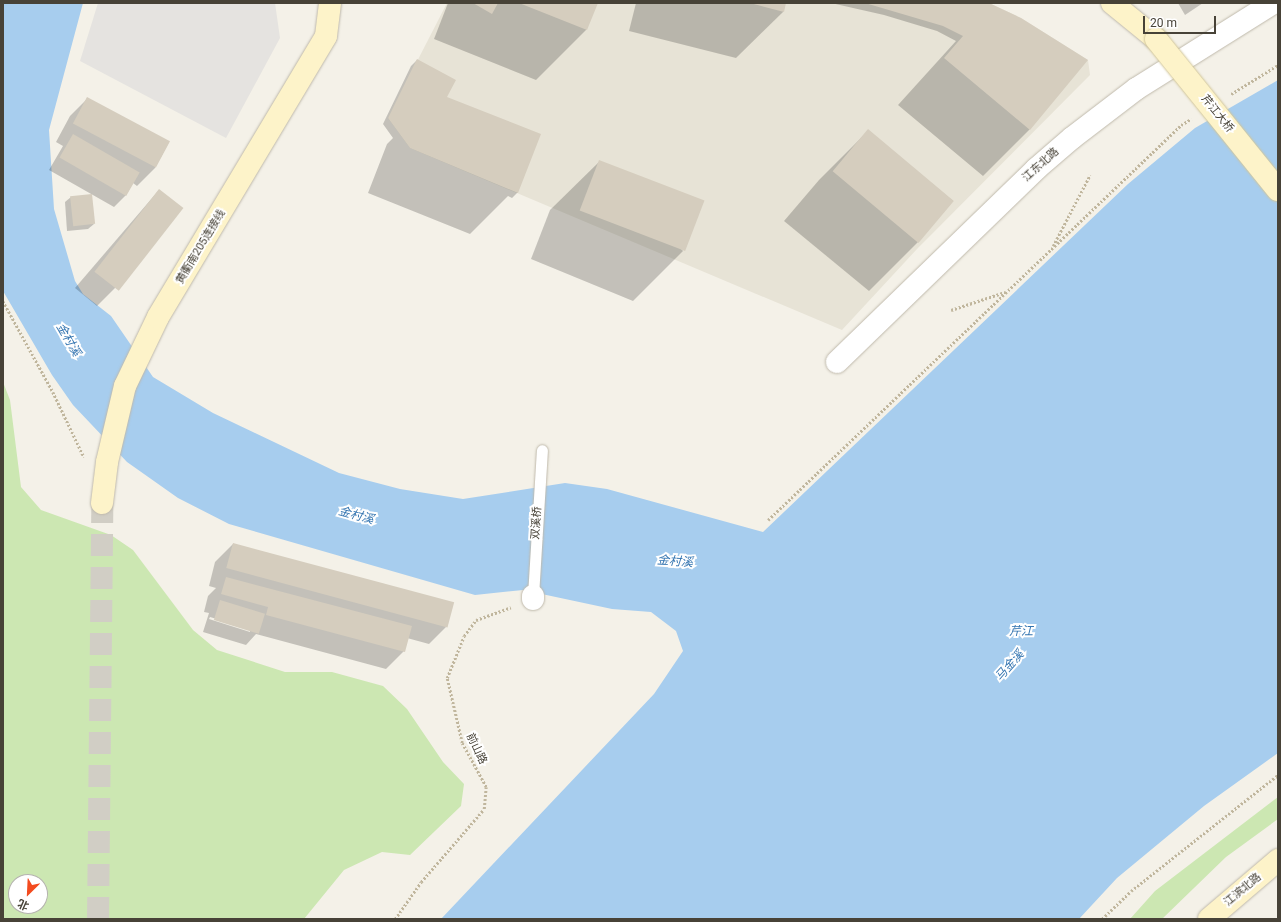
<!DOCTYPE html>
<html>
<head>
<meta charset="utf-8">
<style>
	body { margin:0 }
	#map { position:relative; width:1281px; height:922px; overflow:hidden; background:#f4f1e8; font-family:Roboto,"Noto Sans SC",sans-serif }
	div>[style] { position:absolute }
	.residential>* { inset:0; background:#e7e3d6 }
	.green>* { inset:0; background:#cce7b2 }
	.parking>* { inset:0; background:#e5e3e0 }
	.water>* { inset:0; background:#a7cdee }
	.shadow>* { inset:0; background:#0003 }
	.building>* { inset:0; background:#d5cdbe; transform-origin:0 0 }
	.secondary-tunnel>* { height:22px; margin-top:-11px; transform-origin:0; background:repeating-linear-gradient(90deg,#d1cec5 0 22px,transparent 0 33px) }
	.path>* { height:2.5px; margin-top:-1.25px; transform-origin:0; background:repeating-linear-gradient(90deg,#c0b69d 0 2px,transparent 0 4px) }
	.roads { filter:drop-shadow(0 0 1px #bfb9ab) drop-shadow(0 0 1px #bfb9ab) }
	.lane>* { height:11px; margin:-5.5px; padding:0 5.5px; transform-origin:5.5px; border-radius:5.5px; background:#fff }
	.street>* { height:22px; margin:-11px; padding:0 11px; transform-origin:11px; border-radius:11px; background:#fff }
	.secondary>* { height:22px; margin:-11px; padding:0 11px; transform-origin:11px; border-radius:11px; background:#fdf3c9 }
	.bridges { filter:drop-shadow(0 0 1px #d2c699) drop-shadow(0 0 1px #d2c699) }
	.secondary-bridge>* { height:22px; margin:-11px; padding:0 11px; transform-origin:11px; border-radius:11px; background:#fdf3c9 }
	span { translate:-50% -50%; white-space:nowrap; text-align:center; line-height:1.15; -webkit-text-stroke:4px #fff; paint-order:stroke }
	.street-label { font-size:11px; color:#474237 }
	.water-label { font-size:12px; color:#3374b0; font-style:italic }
	.frame { position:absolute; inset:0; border:4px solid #474237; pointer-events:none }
	.north { position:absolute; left:8px; top:874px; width:40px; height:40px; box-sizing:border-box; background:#fff; border:1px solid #b5b3af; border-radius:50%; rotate:204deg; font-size:11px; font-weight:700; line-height:16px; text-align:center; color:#474237 }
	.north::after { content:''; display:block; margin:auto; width:14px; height:18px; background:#f34b1f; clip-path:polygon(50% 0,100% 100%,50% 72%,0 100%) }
	.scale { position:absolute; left:1143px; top:16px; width:73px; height:18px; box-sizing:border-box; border:2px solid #474237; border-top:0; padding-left:5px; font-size:12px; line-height:14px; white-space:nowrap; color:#474237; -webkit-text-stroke:3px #fff; paint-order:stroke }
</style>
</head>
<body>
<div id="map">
	<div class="residential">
		<div style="clip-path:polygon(447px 3px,989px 3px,1021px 18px,1088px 60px,1090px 75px,917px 249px,842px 330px,410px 148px,388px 118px)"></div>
	</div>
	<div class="green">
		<div style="clip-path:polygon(evenodd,3px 382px,10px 400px,21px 487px,41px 510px,111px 535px,133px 550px,193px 630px,217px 650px,285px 672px,332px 672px,383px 686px,407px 709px,443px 762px,464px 784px,461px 806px,410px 855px,382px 852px,344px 870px,304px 919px,3px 919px,3px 382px,16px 882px,40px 882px,40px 906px,16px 906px,16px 882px)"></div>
		<div style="clip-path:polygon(1278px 797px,1278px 819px,1226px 857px,1162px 919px,1130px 919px,1155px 891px)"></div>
	</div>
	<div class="parking">
		<div style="clip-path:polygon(98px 3px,275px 3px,280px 38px,226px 138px,80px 61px)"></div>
	</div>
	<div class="water">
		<div style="clip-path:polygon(3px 3px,83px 3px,49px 130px,54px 209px,75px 281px,83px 294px,111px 316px,153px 377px,213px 413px,339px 473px,400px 489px,463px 499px,565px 483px,607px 489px,763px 532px,1128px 184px,1195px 128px,1278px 80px,1278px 753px,1204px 806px,1117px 878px,1079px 919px,441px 919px,654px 694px,683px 651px,676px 631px,651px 612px,612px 609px,523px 590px,475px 595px,229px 524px,178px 498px,127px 462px,73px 405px,52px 375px,3px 291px)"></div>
	</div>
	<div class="shadow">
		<div style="clip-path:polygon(448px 3px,597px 3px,586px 30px,536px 80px,434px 39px)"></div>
		<div style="clip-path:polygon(636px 3px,785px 3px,783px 12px,736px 58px,629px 31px)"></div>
		<div style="clip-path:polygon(831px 3px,987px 3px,1030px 129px,983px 176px,898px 105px,956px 41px,937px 31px,884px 15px)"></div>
		<div style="clip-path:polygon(1178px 3px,1203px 3px,1185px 15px)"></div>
		<div style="clip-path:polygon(417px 60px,518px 192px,512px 198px,508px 196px,470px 234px,368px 193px,387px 144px,393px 138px,383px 124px,411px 66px)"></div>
		<div style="clip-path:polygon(87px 99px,169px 142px,155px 168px,137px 186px,133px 183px,126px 195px,114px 207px,49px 170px,63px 146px,56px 142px,70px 116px)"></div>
		<div style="clip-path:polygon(868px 131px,953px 201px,918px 242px,869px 291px,784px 221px,819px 180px)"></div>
		<div style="clip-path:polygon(600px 161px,683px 251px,633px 301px,531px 259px,550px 210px)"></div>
		<div style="clip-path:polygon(159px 190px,115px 288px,97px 306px,75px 288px)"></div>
		<div style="clip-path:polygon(71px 197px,94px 224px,88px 229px,67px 231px,65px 202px)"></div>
		<div style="clip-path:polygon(evenodd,233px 544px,447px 626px,429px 644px,407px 638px,404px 651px,386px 669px,256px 634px,246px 645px,203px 632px,209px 613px,204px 612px,208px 596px,216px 588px,209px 586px,215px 562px,233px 544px,210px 617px,250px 629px,250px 632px,209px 619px,210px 617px)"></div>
	</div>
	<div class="building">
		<div style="clip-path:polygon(473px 3px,498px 3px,492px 14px)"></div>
		<div style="clip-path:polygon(519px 3px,598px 3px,587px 30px)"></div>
		<div style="clip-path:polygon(750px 3px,786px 3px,784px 12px)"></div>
		<div style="clip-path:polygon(865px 3px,989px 3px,1021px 18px,1088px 60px,1030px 130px,944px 58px,963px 36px,943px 26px)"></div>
		<div style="clip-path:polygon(417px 59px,456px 80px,447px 97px,541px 134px,518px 193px,410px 148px,388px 118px)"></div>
		<div style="left:87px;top:97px;width:94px;height:30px;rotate:28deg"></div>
		<div style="left:868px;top:129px;width:112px;height:55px;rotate:40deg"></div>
		<div style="left:73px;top:134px;width:77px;height:27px;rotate:30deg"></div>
		<div style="left:599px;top:160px;width:113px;height:54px;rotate:21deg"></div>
		<div style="left:159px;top:189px;width:31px;height:105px;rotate:38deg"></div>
		<div style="left:92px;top:194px;width:30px;height:22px;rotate:84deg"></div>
		<div style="left:233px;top:543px;width:229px;height:26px;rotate:15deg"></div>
		<div style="clip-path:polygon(226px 577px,412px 626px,405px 652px,266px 615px,268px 607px,221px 594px)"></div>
		<div style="left:220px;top:600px;width:47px;height:21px;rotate:17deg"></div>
	</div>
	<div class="secondary-tunnel">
		<div style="left:98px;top:919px;width:416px;rotate:-89.4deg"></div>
	</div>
	<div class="path">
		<div style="left:1231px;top:94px;width:55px;rotate:-31.7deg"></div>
		<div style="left:1053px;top:246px;width:80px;rotate:-62.5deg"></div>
		<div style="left:3px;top:301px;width:104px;rotate:61.2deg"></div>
		<div style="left:53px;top:392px;width:72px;rotate:64.5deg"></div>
		<div style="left:951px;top:310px;width:57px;rotate:-18.4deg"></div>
		<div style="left:768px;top:520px;width:571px;rotate:-43.72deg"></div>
		<div style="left:1181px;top:125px;width:12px;rotate:-31deg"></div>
		<div style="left:395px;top:919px;width:45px;rotate:-54.9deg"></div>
		<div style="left:421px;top:882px;width:96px;rotate:-49.2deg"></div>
		<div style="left:484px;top:809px;width:22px;rotate:-85deg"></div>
		<div style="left:486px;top:787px;width:50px;rotate:-118.6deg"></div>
		<div style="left:462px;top:743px;width:67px;rotate:-103deg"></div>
		<div style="left:447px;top:678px;width:45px;rotate:-68deg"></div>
		<div style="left:464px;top:636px;width:20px;rotate:-53deg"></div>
		<div style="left:476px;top:620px;width:37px;rotate:-20deg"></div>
		<div style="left:1102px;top:919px;width:40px;rotate:-44deg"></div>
		<div style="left:1131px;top:891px;width:187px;rotate:-38.3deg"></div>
	</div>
	<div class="roads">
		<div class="lane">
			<div style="left:533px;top:596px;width:146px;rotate:-86.5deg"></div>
		</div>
		<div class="street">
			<div style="left:837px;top:362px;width:277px;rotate:-44.1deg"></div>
			<div style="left:1036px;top:169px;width:48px;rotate:-40.7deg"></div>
			<div style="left:1072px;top:138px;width:81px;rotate:-37.4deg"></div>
			<div style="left:1136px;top:89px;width:162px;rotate:-32.1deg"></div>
			<div style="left:533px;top:599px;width:3px;rotate:-90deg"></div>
		</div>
		<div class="secondary">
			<div style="left:1112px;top:3px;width:57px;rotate:39.3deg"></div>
			<div style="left:102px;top:503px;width:41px;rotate:-83deg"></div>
			<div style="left:107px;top:462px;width:78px;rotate:-76.7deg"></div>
			<div style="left:125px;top:386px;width:76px;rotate:-64.4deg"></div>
			<div style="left:158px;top:317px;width:327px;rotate:-59.1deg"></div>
			<div style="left:326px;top:36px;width:33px;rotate:-83deg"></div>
			<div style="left:1209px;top:919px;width:91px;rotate:-40.5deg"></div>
		</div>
	</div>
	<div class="bridges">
		<div class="secondary-bridge">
			<div style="left:1156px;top:39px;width:194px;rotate:51.1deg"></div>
		</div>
	</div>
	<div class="street-label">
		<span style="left:1217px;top:114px;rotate:51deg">芹江大桥</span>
		<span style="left:1041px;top:165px;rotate:-42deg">江东北路</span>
		<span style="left:201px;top:247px;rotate:-59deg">黄衢南205连接线</span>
		<span style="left:537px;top:523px;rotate:-86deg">双溪桥</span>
		<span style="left:476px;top:749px;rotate:65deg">前山路</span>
		<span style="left:1243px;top:890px;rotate:-40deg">江滨北路</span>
	</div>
	<div class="water-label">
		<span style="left:68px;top:340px;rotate:60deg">金村溪</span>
		<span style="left:356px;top:516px;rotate:15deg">金村溪</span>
		<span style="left:675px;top:562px;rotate:4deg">金村溪</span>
		<span style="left:1021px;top:632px">芹江</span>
		<span style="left:1010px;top:666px;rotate:-48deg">马金溪</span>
	</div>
	<div class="frame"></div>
	<div class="north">北</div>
	<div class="scale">20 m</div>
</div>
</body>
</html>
